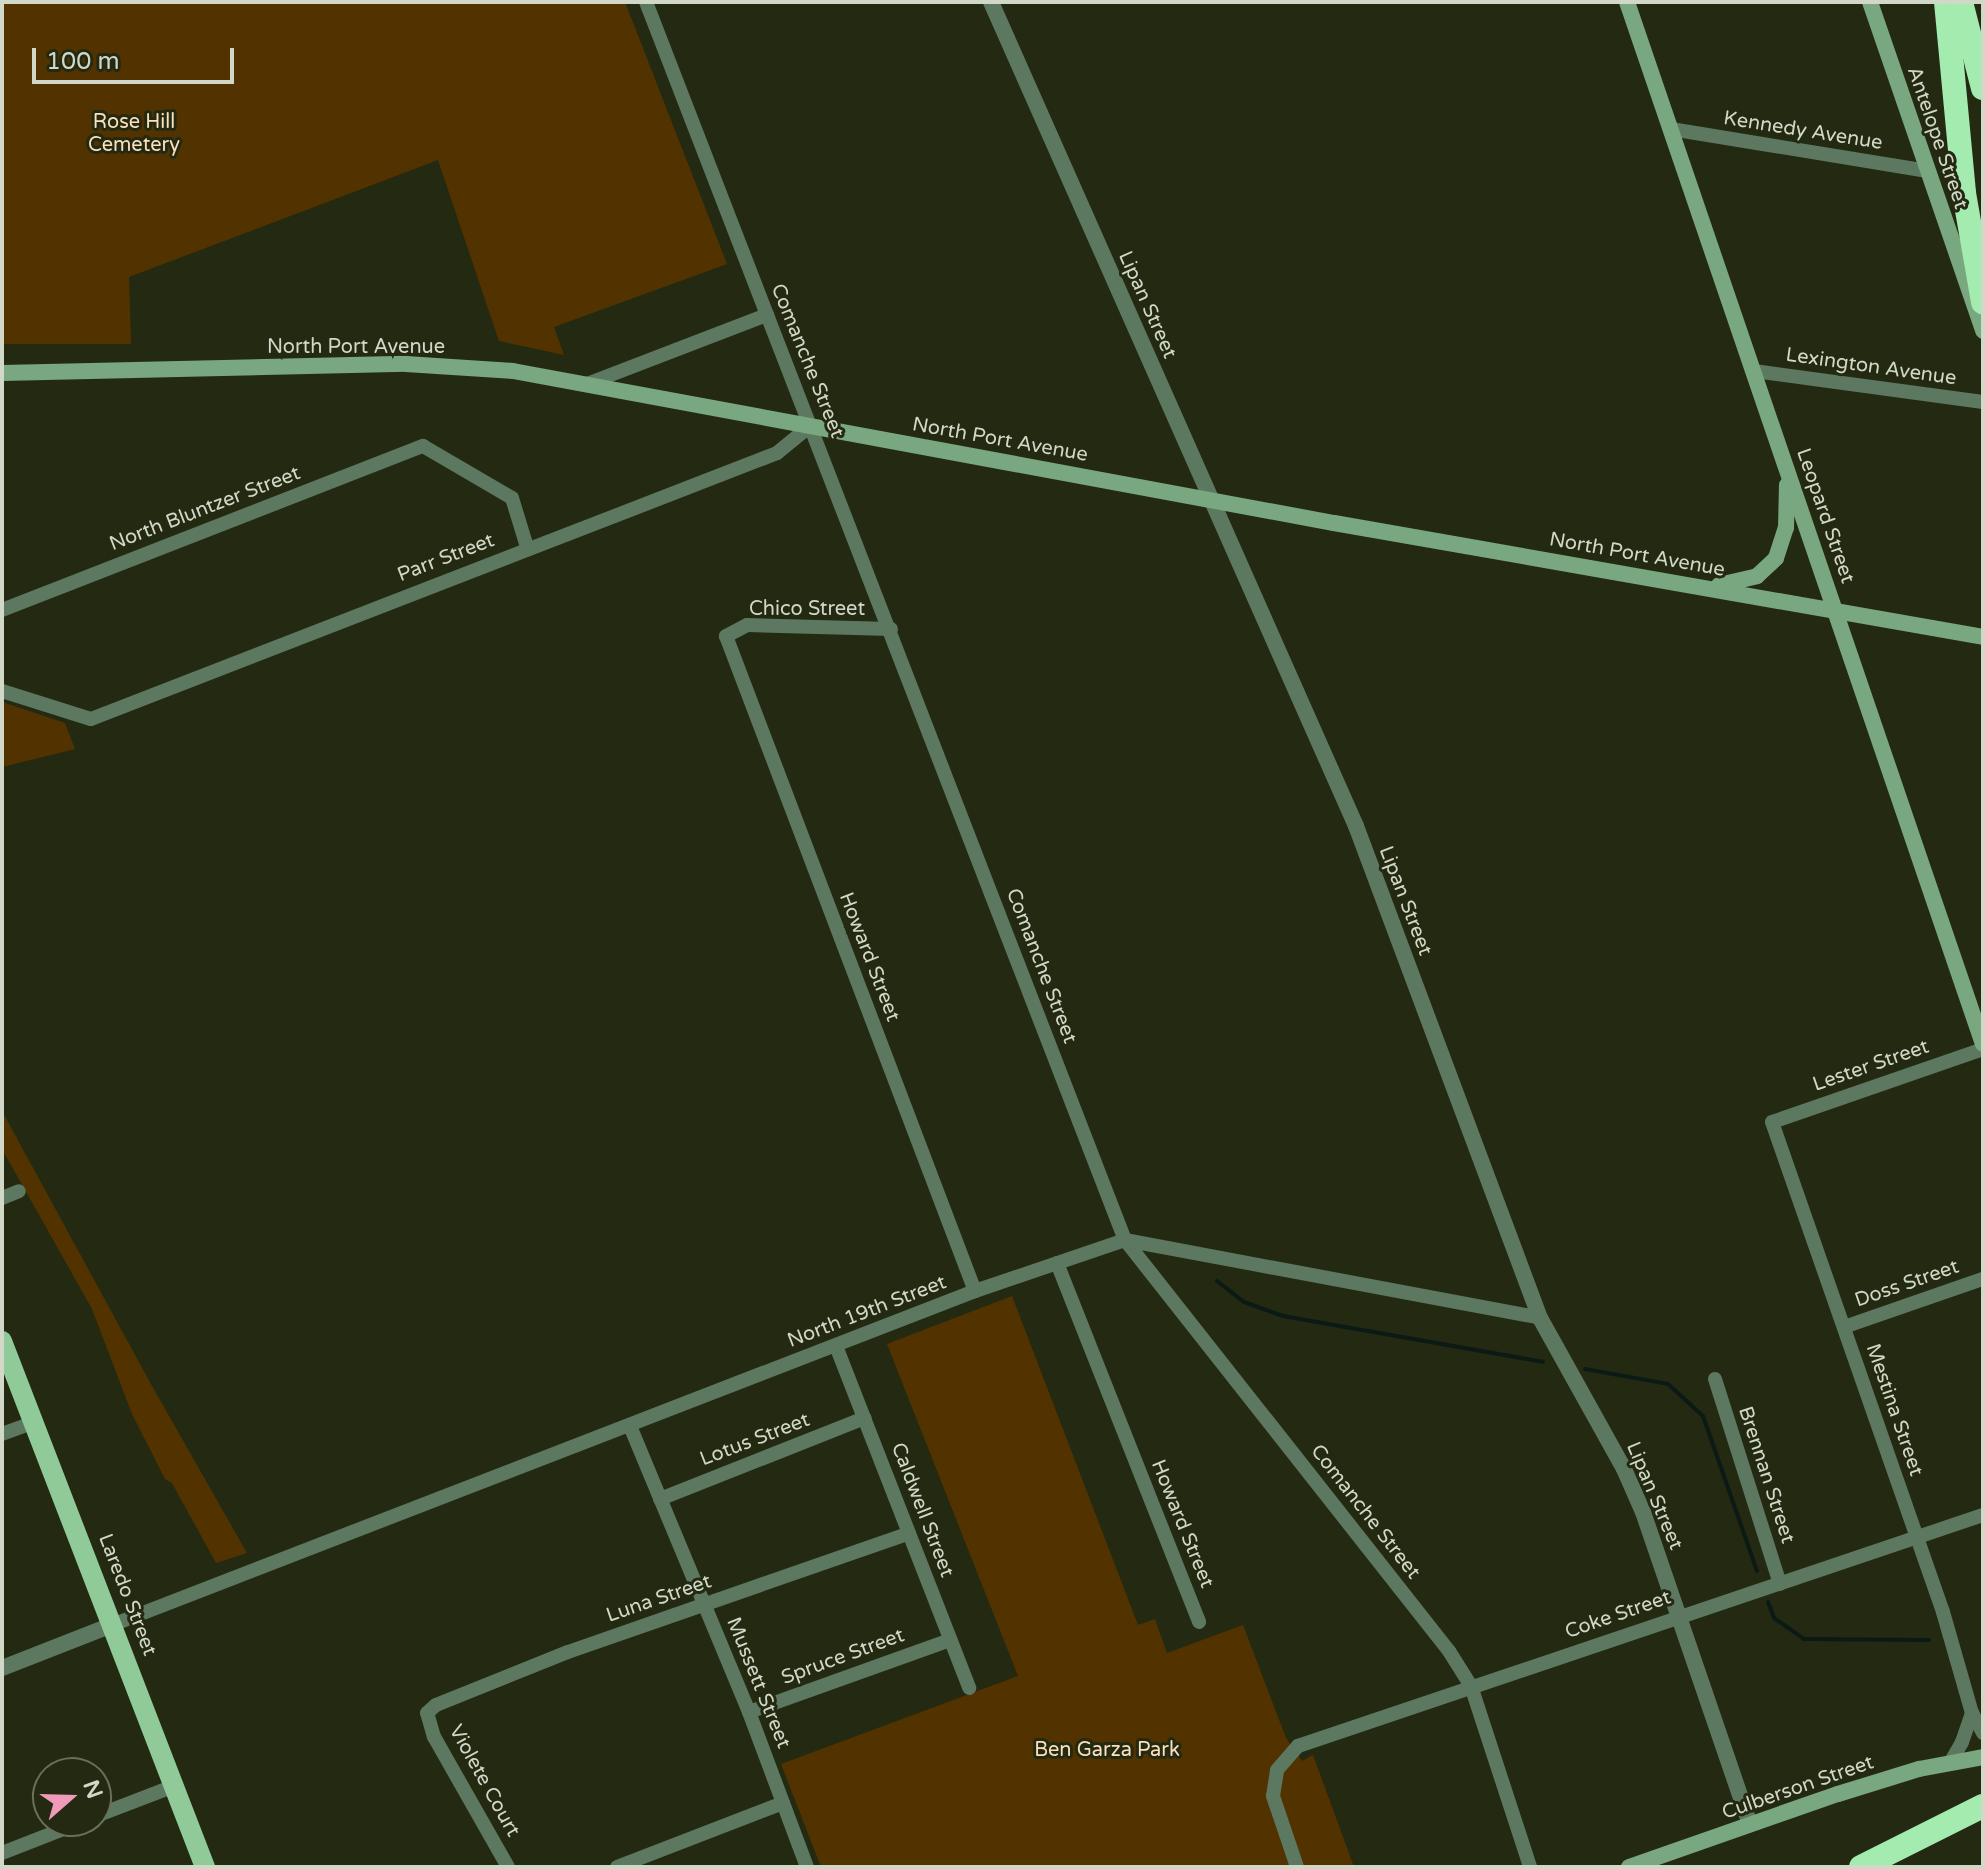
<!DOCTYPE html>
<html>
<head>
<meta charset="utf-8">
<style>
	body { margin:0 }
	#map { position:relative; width:1985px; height:1869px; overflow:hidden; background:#232a11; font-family:"Varela Round",sans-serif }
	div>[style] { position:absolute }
	.green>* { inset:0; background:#523300 }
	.stream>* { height:4px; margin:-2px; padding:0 2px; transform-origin:2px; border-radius:2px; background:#0c1a16 }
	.minor>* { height:14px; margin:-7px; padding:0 7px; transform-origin:7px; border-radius:7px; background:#5c7860 }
	.tertiary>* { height:16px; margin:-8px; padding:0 8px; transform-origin:8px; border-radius:8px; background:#5c7860 }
	.secondary>* { height:16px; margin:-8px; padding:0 8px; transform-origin:8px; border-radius:8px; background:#79a780 }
	.primary>* { height:20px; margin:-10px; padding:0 10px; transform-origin:10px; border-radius:10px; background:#8fca98 }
	.motorway>* { height:24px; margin:-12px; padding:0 12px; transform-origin:12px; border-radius:12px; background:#a3ebae }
	span { translate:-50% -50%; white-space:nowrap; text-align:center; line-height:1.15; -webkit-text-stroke:6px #232a11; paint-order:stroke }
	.park-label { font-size:20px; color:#fcdfbc }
	.street-label { font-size:20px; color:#d2d8c8 }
	.frame { position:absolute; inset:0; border:4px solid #d2d8c8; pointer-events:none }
	.north { position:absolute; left:32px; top:1757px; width:80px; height:80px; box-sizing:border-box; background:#232a11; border:2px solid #69705a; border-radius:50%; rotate:70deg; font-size:22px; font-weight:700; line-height:32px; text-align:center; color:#d2d8c8 }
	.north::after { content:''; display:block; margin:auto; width:28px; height:36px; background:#ef9ab8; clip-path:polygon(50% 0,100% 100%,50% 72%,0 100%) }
	.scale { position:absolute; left:32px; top:48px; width:202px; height:36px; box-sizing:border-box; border:4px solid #d2d8c8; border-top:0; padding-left:10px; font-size:24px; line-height:28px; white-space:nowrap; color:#d2d8c8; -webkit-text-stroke:6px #232a11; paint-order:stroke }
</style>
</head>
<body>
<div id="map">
	<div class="green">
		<div style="clip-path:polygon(2px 2px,625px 2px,727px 264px,554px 327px,564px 355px,499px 341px,438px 160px,129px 277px,131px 344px,2px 344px)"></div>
		<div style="clip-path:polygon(2px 702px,65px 723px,75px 749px,2px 767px)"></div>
		<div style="clip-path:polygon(2px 1111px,152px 1386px,247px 1553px,216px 1563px,172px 1483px,165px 1479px,132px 1414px,92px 1309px,2px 1149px)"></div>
		<div style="clip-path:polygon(1012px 1296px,1138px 1625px,1155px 1619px,1167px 1653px,1243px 1625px,1286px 1738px,1302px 1761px,1313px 1755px,1354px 1867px,821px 1867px,781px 1764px,1018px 1676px,887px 1344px)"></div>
	</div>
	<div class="stream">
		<div style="left:1217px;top:1281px;width:34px;rotate:38deg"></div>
		<div style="left:1244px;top:1302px;width:41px;rotate:19.7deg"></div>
		<div style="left:1283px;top:1316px;width:264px;rotate:10deg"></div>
		<div style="left:1585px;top:1369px;width:84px;rotate:10.2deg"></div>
		<div style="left:1668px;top:1384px;width:47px;rotate:42.4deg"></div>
		<div style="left:1703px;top:1416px;width:164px;rotate:70.8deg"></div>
		<div style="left:1768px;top:1602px;width:17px;rotate:69deg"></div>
		<div style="left:1774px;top:1618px;width:37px;rotate:35deg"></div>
		<div style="left:1804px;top:1639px;width:125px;rotate:0.5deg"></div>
	</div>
	<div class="minor">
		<div style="left:646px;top:2px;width:1327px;rotate:68.85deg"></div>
		<div style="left:1125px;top:1240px;width:523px;rotate:51.75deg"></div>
		<div style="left:1449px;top:1651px;width:41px;rotate:57.8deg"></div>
		<div style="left:1471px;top:1686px;width:190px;rotate:71.9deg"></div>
		<div style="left:1671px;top:129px;width:260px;rotate:9.3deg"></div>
		<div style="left:1754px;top:371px;width:231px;rotate:7.7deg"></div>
		<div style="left:587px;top:384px;width:193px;rotate:-21deg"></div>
		<div style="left:2px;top:610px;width:452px;rotate:-21.3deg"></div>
		<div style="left:423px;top:446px;width:103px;rotate:30.3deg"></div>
		<div style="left:512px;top:498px;width:51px;rotate:73deg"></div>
		<div style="left:891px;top:629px;width:144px;rotate:-178.4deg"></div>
		<div style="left:747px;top:625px;width:24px;rotate:152deg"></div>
		<div style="left:726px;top:636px;width:701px;rotate:69.19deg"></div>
		<div style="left:2px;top:691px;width:93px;rotate:17.5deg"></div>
		<div style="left:91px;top:719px;width:736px;rotate:-21.19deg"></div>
		<div style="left:777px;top:453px;width:43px;rotate:-39.3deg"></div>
		<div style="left:1983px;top:1049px;width:223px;rotate:160.9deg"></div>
		<div style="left:1772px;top:1122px;width:519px;rotate:70.76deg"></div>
		<div style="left:1943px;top:1612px;width:105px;rotate:74deg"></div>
		<div style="left:1972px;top:1713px;width:23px;rotate:61deg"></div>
		<div style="left:2px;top:1198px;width:18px;rotate:-22deg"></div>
		<div style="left:1057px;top:1263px;width:386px;rotate:68.4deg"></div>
		<div style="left:1844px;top:1327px;width:147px;rotate:-19.1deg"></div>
		<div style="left:836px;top:1346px;width:367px;rotate:68.7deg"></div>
		<div style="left:1715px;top:1379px;width:215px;rotate:72.4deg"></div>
		<div style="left:630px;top:1426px;width:310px;rotate:67.4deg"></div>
		<div style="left:749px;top:1712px;width:165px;rotate:69.5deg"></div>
		<div style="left:2px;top:1434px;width:35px;rotate:-20deg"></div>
		<div style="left:660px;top:1499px;width:220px;rotate:-21.6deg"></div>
		<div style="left:112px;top:1625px;width:925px;rotate:-21.16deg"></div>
		<div style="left:975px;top:1291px;width:158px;rotate:-18.8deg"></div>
		<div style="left:1125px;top:1240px;width:422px;rotate:10.6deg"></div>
		<div style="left:749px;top:1712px;width:214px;rotate:-19.7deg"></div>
		<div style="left:1950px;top:1763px;width:24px;rotate:-60deg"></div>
		<div style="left:1962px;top:1742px;width:31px;rotate:-71deg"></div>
		<div style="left:96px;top:1816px;width:84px;rotate:-21deg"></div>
		<div style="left:2px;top:1853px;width:88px;rotate:-21.3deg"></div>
		<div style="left:508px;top:1867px;width:150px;rotate:-119.6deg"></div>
		<div style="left:434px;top:1737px;width:25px;rotate:-106deg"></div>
		<div style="left:427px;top:1713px;width:12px;rotate:-42deg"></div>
		<div style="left:436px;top:1705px;width:142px;rotate:-21.9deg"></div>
		<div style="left:568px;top:1652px;width:361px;rotate:-19.2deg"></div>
		<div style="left:617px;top:1867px;width:178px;rotate:-21.1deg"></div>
		<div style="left:1297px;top:1867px;width:75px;rotate:-108.7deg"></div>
		<div style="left:1273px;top:1796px;width:26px;rotate:-81deg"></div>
		<div style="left:1277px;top:1770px;width:32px;rotate:-49deg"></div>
		<div style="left:1298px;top:1746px;width:723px;rotate:-18.64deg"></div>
	</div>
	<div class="tertiary">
		<div style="left:991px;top:2px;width:901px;rotate:66.11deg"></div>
		<div style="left:1356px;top:826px;width:525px;rotate:69.5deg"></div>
		<div style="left:1540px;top:1318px;width:173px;rotate:60.9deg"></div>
		<div style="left:1624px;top:1469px;width:47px;rotate:66.2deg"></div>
		<div style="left:1643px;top:1512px;width:330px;rotate:71.1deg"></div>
		<div style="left:2px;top:1668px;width:118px;rotate:-21.4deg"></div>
	</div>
	<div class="secondary">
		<div style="left:1627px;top:2px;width:1101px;rotate:71.14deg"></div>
		<div style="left:1870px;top:2px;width:348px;rotate:71deg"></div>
		<div style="left:2px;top:373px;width:404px;rotate:-1.3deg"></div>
		<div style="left:406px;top:364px;width:107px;rotate:3.7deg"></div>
		<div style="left:513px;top:371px;width:835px;rotate:10.49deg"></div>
		<div style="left:1334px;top:523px;width:659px;rotate:9.96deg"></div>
		<div style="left:1719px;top:585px;width:39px;rotate:-13deg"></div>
		<div style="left:1757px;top:576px;width:26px;rotate:-43deg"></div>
		<div style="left:1776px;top:558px;width:32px;rotate:-72deg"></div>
		<div style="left:1786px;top:528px;width:43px;rotate:-88.7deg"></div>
		<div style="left:1629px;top:1867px;width:221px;rotate:-19.3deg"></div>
		<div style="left:1838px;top:1794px;width:85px;rotate:-17.2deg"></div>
		<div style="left:1919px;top:1769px;width:65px;rotate:-10.6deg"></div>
	</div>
	<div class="primary">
		<div style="left:2px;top:1341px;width:564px;rotate:68.9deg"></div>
	</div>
	<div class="motorway">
		<div style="left:1946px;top:2px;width:192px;rotate:84.6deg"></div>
		<div style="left:1964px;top:193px;width:111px;rotate:80.1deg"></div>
		<div style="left:1961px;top:2px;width:89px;rotate:75.7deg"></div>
		<div style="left:1861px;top:1867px;width:136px;rotate:-26.6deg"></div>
	</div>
	<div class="park-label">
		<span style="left:134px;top:134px">Rose Hill<br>Cemetery</span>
		<span style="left:1107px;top:1750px">Ben Garza Park</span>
	</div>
	<div class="street-label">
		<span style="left:1803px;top:131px;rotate:9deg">Kennedy Avenue</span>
		<span style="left:1937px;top:138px;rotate:71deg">Antelope Street</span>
		<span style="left:1147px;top:305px;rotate:66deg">Lipan Street</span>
		<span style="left:356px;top:347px">North Port Avenue</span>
		<span style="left:807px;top:361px;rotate:68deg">Comanche Street</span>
		<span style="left:1871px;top:367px;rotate:8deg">Lexington Avenue</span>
		<span style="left:1000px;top:440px;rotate:10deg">North Port Avenue</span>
		<span style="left:205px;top:509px;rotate:-21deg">North Bluntzer Street</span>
		<span style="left:1825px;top:516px;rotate:71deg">Leopard Street</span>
		<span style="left:1637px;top:555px;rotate:10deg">North Port Avenue</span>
		<span style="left:446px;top:558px;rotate:-21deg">Parr Street</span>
		<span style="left:807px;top:609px">Chico Street</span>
		<span style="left:1405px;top:901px;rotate:69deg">Lipan Street</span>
		<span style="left:869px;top:957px;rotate:69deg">Howard Street</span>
		<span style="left:1041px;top:966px;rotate:69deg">Comanche Street</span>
		<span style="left:1871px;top:1066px;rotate:-19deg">Lester Street</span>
		<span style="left:1907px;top:1284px;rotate:-19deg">Doss Street</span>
		<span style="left:867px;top:1312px;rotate:-21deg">North 19th Street</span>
		<span style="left:1894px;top:1410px;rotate:71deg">Mestina Street</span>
		<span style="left:755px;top:1440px;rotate:-21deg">Lotus Street</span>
		<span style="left:1766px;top:1475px;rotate:72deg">Brennan Street</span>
		<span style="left:1654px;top:1496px;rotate:67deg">Lipan Street</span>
		<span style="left:922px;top:1510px;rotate:69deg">Caldwell Street</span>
		<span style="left:1365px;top:1512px;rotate:52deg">Comanche Street</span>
		<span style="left:1182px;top:1524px;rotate:68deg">Howard Street</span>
		<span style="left:127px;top:1595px;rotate:69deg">Laredo Street</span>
		<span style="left:659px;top:1599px;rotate:-19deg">Luna Street</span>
		<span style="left:1618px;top:1615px;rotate:-19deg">Coke Street</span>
		<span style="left:843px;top:1657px;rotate:-20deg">Spruce Street</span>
		<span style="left:758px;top:1683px;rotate:68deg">Mussett Street</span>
		<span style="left:484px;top:1781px;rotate:61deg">Violete Court</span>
		<span style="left:1798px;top:1788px;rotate:-19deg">Culberson Street</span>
	</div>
	<div class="frame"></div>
	<div class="north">N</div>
	<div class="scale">100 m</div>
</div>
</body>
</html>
